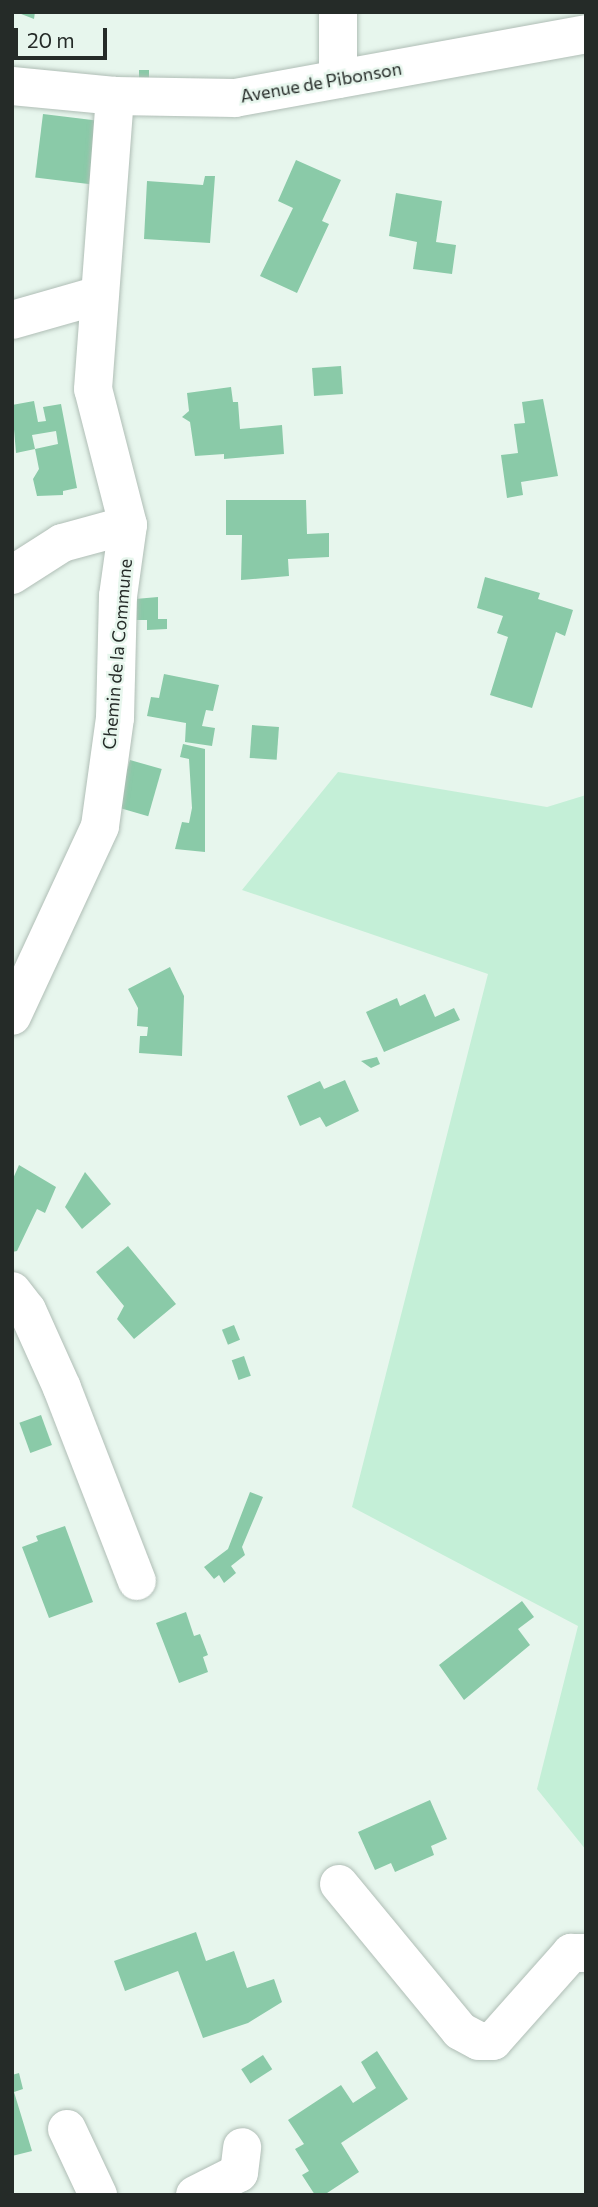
<!DOCTYPE html>
<html>
<head>
<meta charset="utf-8">
<style>
	body { margin:0 }
	#map { position:relative; width:598px; height:2207px; overflow:hidden; background:#e7f6ed; font-family:Commissioner,sans-serif }
	div>[style] { position:absolute }
	.green>* { inset:0; background:#c4efd7 }
	.building>* { inset:0; background:#8acaa8; transform-origin:0 0 }
	.roads { filter:drop-shadow(0 0 2px #b0beb6) drop-shadow(0 0 2px #b0beb6) }
	.minor>* { height:38px; margin:-19px; padding:0 19px; transform-origin:19px; border-radius:19px; background:#fff }
	span { translate:-50% -50%; white-space:nowrap; text-align:center; line-height:1.15; -webkit-text-stroke:5px #e7f6ed; paint-order:stroke }
	.street-label { font-size:18px; color:#252b28 }
	.frame { position:absolute; inset:0; border:14px solid #252b28; pointer-events:none }
	.scale { position:absolute; left:14px; top:28px; width:93px; height:32px; box-sizing:border-box; border:4px solid #252b28; border-top:0; padding-left:9px; font-size:21px; line-height:24px; white-space:nowrap; color:#252b28; -webkit-text-stroke:5px #e7f6ed; paint-order:stroke }
</style>
</head>
<body>
<div id="map">
	<div class="green">
		<div style="clip-path:polygon(338px 772px,547px 807px,586px 795px,586px 1850px,537px 1789px,578px 1626px,352px 1507px,488px 974px,242px 890px)"></div>
	</div>
	<div class="building">
		<div style="clip-path:polygon(16px 12px,35px 12px,34px 19px)"></div>
		<div style="left:139px;top:70px;width:10px;height:10px"></div>
		<div style="left:43px;top:114px;width:62px;height:64px;rotate:7deg"></div>
		<div style="clip-path:polygon(296px 160px,341px 180px,322px 221px,329px 224px,297px 293px,260px 276px,293px 208px,278px 201px)"></div>
		<div style="clip-path:polygon(205px 176px,215px 176px,210px 243px,144px 239px,147px 181px,203px 185px)"></div>
		<div style="clip-path:polygon(396px 193px,442px 201px,436px 242px,456px 245px,452px 274px,413px 269px,417px 242px,389px 236px)"></div>
		<div style="left:341px;top:366px;width:28px;height:29px;rotate:86deg"></div>
		<div style="clip-path:polygon(231px 387px,233px 402px,238px 402px,240px 429px,282px 425px,284px 454px,224px 459px,224px 454px,195px 456px,190px 422px,182px 417px,189px 411px,187px 393px)"></div>
		<div style="clip-path:polygon(543px 399px,558px 476px,521px 482px,523px 495px,507px 498px,501px 455px,518px 453px,514px 424px,525px 423px,522px 402px)"></div>
		<div style="clip-path:polygon(34px 401px,38px 422px,46px 421px,43px 407px,61px 404px,77px 488px,63px 491px,63px 495px,37px 496px,33px 479px,39px 469px,35px 449px,58px 444px,56px 431px,32px 435px,35px 449px,16px 453px,12px 405px)"></div>
		<div style="clip-path:polygon(226px 500px,306px 500px,307px 534px,329px 533px,329px 557px,288px 559px,289px 576px,241px 580px,242px 535px,226px 535px)"></div>
		<div style="clip-path:polygon(485px 577px,540px 593px,538px 599px,573px 610px,565px 636px,556px 632px,532px 708px,490px 695px,508px 637px,497px 633px,503px 616px,477px 608px)"></div>
		<div style="clip-path:polygon(158px 597px,158px 619px,167px 619px,167px 629px,147px 630px,147px 620px,124px 620px,124px 600px)"></div>
		<div style="clip-path:polygon(164px 674px,219px 685px,213px 711px,206px 710px,202px 726px,215px 728px,212px 746px,185px 742px,186px 723px,147px 716px,151px 697px,159px 698px)"></div>
		<div style="left:252px;top:725px;width:27px;height:33px;rotate:4deg"></div>
		<div style="clip-path:polygon(183px 744px,205px 749px,205px 852px,175px 849px,182px 822px,189px 823px,192px 808px,189px 759px,180px 757px)"></div>
		<div style="left:130px;top:760px;width:33px;height:49px;rotate:16deg"></div>
		<div style="clip-path:polygon(170px 967px,184px 996px,182px 1056px,139px 1053px,140px 1036px,147px 1036px,148px 1027px,137px 1026px,138px 1008px,128px 989px)"></div>
		<div style="clip-path:polygon(425px 994px,435px 1017px,454px 1008px,460px 1020px,384px 1052px,366px 1012px,397px 998px,400px 1006px)"></div>
		<div style="clip-path:polygon(377px 1057px,380px 1064px,371px 1068px,361px 1061px)"></div>
		<div style="clip-path:polygon(345px 1080px,359px 1111px,326px 1127px,320px 1117px,300px 1126px,287px 1096px,320px 1081px,324px 1089px)"></div>
		<div style="clip-path:polygon(19px 1165px,56px 1187px,45px 1213px,37px 1209px,17px 1251px,12px 1252px,12px 1181px)"></div>
		<div style="clip-path:polygon(85px 1172px,111px 1204px,82px 1229px,65px 1207px)"></div>
		<div style="clip-path:polygon(128px 1246px,176px 1304px,134px 1339px,117px 1319px,124px 1306px,96px 1272px)"></div>
		<div style="left:234px;top:1325px;width:16px;height:13px;rotate:68deg"></div>
		<div style="left:244px;top:1356px;width:21px;height:13px;rotate:71deg"></div>
		<div style="left:41px;top:1415px;width:32px;height:23px;rotate:70deg"></div>
		<div style="clip-path:polygon(250px 1492px,263px 1497px,242px 1547px,245px 1555px,231px 1566px,236px 1573px,224px 1583px,219px 1575px,214px 1579px,204px 1567px,228px 1549px)"></div>
		<div style="clip-path:polygon(65px 1526px,93px 1602px,49px 1618px,22px 1547px,38px 1541px,36px 1536px)"></div>
		<div style="clip-path:polygon(522px 1601px,534px 1617px,518px 1629px,530px 1645px,464px 1700px,439px 1665px)"></div>
		<div style="clip-path:polygon(186px 1612px,194px 1636px,200px 1634px,208px 1655px,203px 1657px,208px 1672px,179px 1683px,156px 1623px)"></div>
		<div style="clip-path:polygon(430px 1800px,447px 1839px,431px 1846px,434px 1855px,395px 1872px,391px 1863px,375px 1870px,358px 1832px)"></div>
		<div style="clip-path:polygon(196px 1932px,206px 1961px,234px 1951px,247px 1988px,274px 1979px,282px 2002px,248px 2023px,203px 2038px,178px 1971px,125px 1991px,114px 1961px)"></div>
		<div style="clip-path:polygon(377px 2051px,408px 2099px,341px 2143px,359px 2172px,324px 2195px,315px 2195px,302px 2175px,309px 2171px,295px 2149px,304px 2144px,288px 2120px,341px 2085px,353px 2103px,376px 2088px,361px 2062px)"></div>
		<div style="left:263px;top:2055px;width:17px;height:26px;rotate:57deg"></div>
		<div style="clip-path:polygon(19px 2073px,23px 2089px,14px 2092px,32px 2151px,12px 2156px,12px 2075px)"></div>
	</div>
	<div class="roads">
		<div class="minor">
			<div style="left:338px;top:79px;width:67px;rotate:-90deg"></div>
			<div style="left:12px;top:86px;width:103px;rotate:5.5deg"></div>
			<div style="left:115px;top:96px;width:120px;rotate:1deg"></div>
			<div style="left:235px;top:98px;width:357px;rotate:-10.3deg"></div>
			<div style="left:12px;top:320px;width:91px;rotate:-15.9deg"></div>
			<div style="left:12px;top:575px;width:59px;rotate:-32.6deg"></div>
			<div style="left:62px;top:543px;width:68px;rotate:-15.3deg"></div>
			<div style="left:12px;top:1016px;width:209px;rotate:-65.1deg"></div>
			<div style="left:100px;top:826px;width:109px;rotate:-82.1deg"></div>
			<div style="left:115px;top:718px;width:122px;rotate:-88.6deg"></div>
			<div style="left:118px;top:596px;width:72px;rotate:-82deg"></div>
			<div style="left:128px;top:525px;width:140px;rotate:-104.4deg"></div>
			<div style="left:93px;top:389px;width:294px;rotate:-85.7deg"></div>
			<div style="left:12px;top:1291px;width:24px;rotate:52deg"></div>
			<div style="left:27px;top:1310px;width:85px;rotate:65.8deg"></div>
			<div style="left:62px;top:1388px;width:207px;rotate:68.8deg"></div>
			<div style="left:339px;top:1884px;width:190px;rotate:50.5deg"></div>
			<div style="left:460px;top:2031px;width:21px;rotate:28deg"></div>
			<div style="left:479px;top:2041px;width:14px"></div>
			<div style="left:493px;top:2041px;width:118px;rotate:-48.4deg"></div>
			<div style="left:571px;top:1953px;width:15px"></div>
			<div style="left:67px;top:2129px;width:73px;rotate:64.8deg"></div>
			<div style="left:195px;top:2195px;width:49px;rotate:-26.6deg"></div>
			<div style="left:239px;top:2173px;width:26px;rotate:-83deg"></div>
		</div>
	</div>
	<div class="street-label">
		<span style="left:321px;top:82px;rotate:-10deg">Avenue de Pibonson</span>
		<span style="left:117px;top:654px;rotate:-85deg">Chemin de la Commune</span>
	</div>
	<div class="frame"></div>
	<div class="scale">20 m</div>
</div>
</body>
</html>
